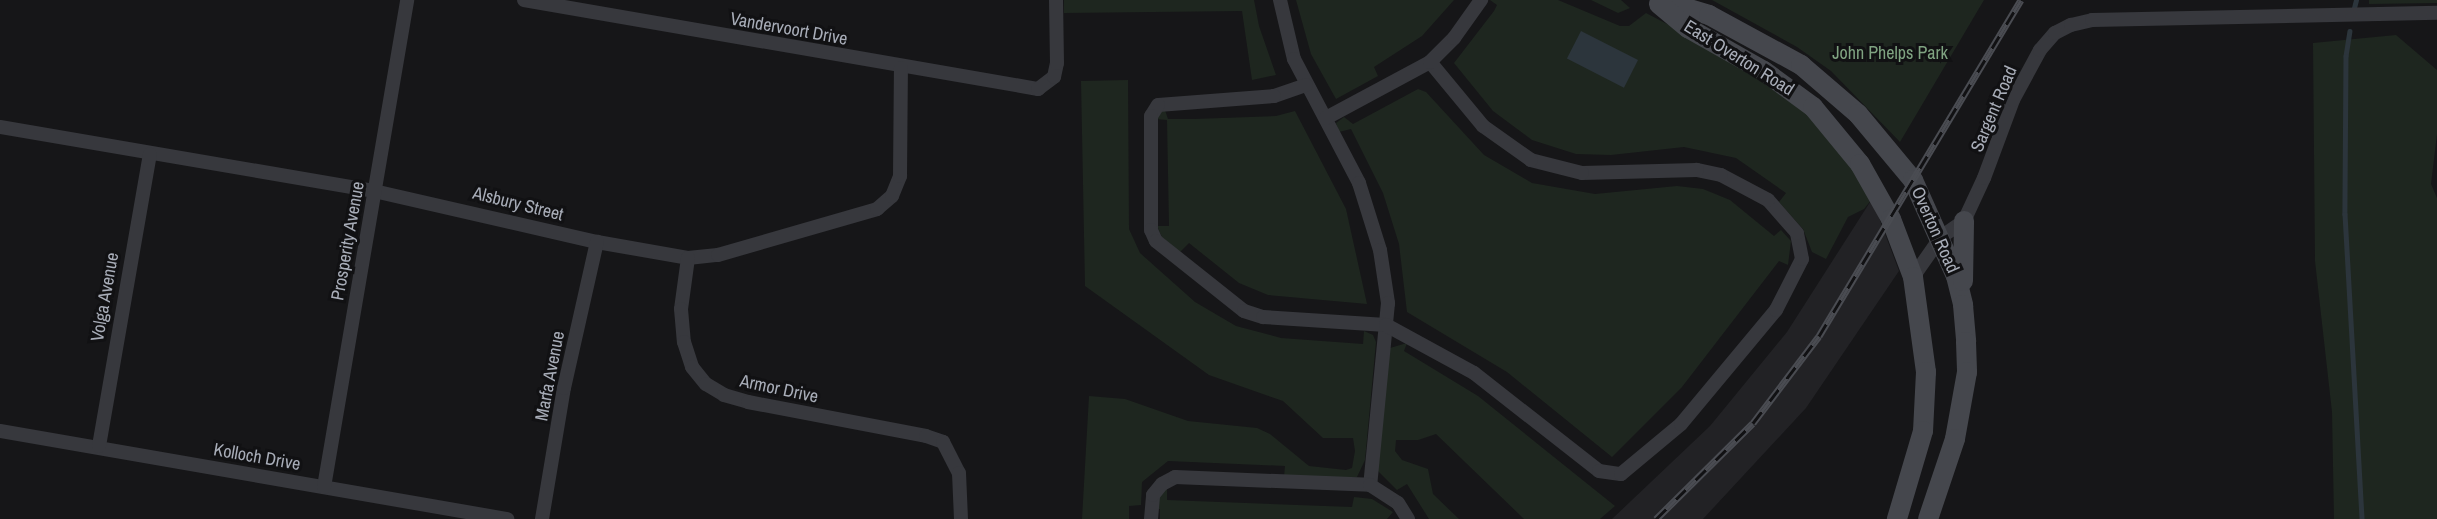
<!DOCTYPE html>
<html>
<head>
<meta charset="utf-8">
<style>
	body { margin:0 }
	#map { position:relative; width:2437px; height:519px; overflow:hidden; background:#161618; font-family:"Archivo Narrow",sans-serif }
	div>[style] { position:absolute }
	.built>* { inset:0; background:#222225 }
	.green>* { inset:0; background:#1e261f }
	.water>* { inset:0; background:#2c353c; transform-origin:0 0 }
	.stream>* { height:4.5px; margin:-2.25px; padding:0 2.25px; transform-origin:2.25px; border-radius:2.25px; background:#2c353c }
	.street>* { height:14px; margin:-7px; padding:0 7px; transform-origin:7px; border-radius:7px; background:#37383d }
	.secondary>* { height:20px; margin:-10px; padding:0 10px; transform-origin:10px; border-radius:10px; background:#45474d }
	.rail>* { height:7px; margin-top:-3.5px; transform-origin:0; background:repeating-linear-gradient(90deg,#111113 0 14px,#4a4c52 0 28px); box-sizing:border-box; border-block:2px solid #4a4c52 }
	span { translate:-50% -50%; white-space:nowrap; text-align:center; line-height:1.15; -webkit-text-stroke:6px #111113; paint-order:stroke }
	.street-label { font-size:18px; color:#a8adb8 }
	.park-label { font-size:18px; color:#7fa381 }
</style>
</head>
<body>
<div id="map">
	<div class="built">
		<div style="clip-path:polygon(1872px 199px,1899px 271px,1806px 408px,1703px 519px,1612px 519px,1710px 426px,1787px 332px)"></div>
	</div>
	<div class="green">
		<div style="clip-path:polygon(1064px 0,1254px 0,1259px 26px,1276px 75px,1252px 80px,1242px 11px,1064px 13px)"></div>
		<div style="clip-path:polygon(1296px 0,1454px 0,1422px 36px,1374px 67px,1378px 76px,1336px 99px,1311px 54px)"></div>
		<div style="clip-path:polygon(1490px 0,1558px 0,1620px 26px,1629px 26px,1646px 13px,1763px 74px,1830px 128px,1872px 199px,1864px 209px,1848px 217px,1826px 259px,1812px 252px,1803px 229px,1779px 202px,1786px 193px,1736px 158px,1684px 147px,1611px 155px,1576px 154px,1532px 140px,1493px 111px,1454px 63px,1494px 11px,1497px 5px)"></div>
		<div style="clip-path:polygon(1591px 0,1621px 0,1630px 8px,1618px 13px)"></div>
		<div style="clip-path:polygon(1712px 0,1984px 0,1900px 142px,1831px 71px,1797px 47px)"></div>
		<div style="clip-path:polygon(2369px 0,2437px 0,2437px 3px,2369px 4px)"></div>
		<div style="clip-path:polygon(2396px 35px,2437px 70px,2437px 134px,2431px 184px,2437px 198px,2437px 519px,2334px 519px,2332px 412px,2315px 261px,2313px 43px)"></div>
		<div style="clip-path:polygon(1128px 80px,1129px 229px,1140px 253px,1195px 302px,1236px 326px,1281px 338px,1363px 344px,1364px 331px,1373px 335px,1376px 342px,1365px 460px,1357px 477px,1284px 477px,1285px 466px,1168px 461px,1142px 482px,1141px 505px,1129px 506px,1129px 519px,1082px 519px,1089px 396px,1125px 399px,1188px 421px,1257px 428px,1270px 434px,1309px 466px,1346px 470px,1352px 468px,1355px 451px,1353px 438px,1323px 438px,1283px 401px,1209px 375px,1085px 286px,1081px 81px)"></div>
		<div style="clip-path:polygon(1418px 89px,1426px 92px,1484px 155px,1532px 183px,1595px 194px,1677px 186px,1703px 189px,1730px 200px,1774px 236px,1781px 230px,1791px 241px,1788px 265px,1779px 261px,1682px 387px,1612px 457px,1507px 372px,1407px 312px,1399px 244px,1383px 193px,1351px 129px,1339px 132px,1336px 123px,1344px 117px,1353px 124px)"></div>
		<div style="clip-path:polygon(1164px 107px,1168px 119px,1194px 119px,1276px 116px,1295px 111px,1346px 209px,1367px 304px,1268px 295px,1239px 283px,1189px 243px,1180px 252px,1162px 237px,1157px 226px,1169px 226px,1167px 120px,1156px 119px)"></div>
		<div style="clip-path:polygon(1407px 343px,1404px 351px,1478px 396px,1615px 506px,1600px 519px,1524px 519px,1436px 434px,1418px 440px,1396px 440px,1395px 451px,1402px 460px,1428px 469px,1433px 494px,1459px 519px,1429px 519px,1407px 484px,1397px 490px,1377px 470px,1390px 348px)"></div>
		<div style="clip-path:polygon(1167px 486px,1167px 500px,1352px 507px,1354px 497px,1372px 499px,1393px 512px,1387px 519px,1160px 519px,1160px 509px,1154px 509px,1155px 500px)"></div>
	</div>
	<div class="water">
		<div style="left:1581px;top:31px;width:64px;height:31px;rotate:27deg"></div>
	</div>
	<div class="stream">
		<div style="left:2354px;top:8px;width:8px;rotate:-76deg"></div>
		<div style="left:2350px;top:31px;width:25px;rotate:99deg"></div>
		<div style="left:2346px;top:56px;width:158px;rotate:90.4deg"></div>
		<div style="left:2345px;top:214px;width:305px;rotate:86.8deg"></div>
	</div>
	<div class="street">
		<div style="left:524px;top:0;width:522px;rotate:9.82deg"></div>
		<div style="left:1038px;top:89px;width:20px;rotate:-37deg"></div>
		<div style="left:1054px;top:77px;width:14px;rotate:-78deg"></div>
		<div style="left:1057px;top:63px;width:63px;rotate:-90.9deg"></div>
		<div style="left:1280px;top:0;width:61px;rotate:76.7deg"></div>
		<div style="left:1294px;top:59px;width:140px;rotate:62.3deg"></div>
		<div style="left:1359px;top:183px;width:70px;rotate:72.6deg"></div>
		<div style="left:1380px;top:250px;width:54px;rotate:81.4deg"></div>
		<div style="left:1388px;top:303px;width:183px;rotate:95.6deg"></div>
		<div style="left:1306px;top:85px;width:34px;rotate:161deg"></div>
		<div style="left:1274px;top:96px;width:116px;rotate:175.6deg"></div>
		<div style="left:1158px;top:105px;width:13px;rotate:122deg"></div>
		<div style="left:1151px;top:116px;width:114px;rotate:90deg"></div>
		<div style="left:1151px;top:230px;width:12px;rotate:66deg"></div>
		<div style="left:1156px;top:241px;width:112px;rotate:38.5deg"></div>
		<div style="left:1244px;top:311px;width:20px;rotate:18deg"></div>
		<div style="left:1263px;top:317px;width:123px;rotate:3.7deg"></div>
		<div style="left:1386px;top:325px;width:100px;rotate:28.6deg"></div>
		<div style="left:1474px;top:373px;width:159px;rotate:38.1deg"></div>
		<div style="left:1599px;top:471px;width:22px;rotate:8deg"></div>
		<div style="left:1621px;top:474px;width:78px;rotate:-39.8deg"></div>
		<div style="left:1681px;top:424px;width:148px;rotate:-50.2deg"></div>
		<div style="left:1776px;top:310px;width:57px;rotate:-63deg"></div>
		<div style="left:1802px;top:259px;width:26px;rotate:-101deg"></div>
		<div style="left:1797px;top:233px;width:44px;rotate:-131.3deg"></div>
		<div style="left:1768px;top:200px;width:53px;rotate:-152deg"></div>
		<div style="left:1721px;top:175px;width:25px;rotate:-168deg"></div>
		<div style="left:1697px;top:170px;width:115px;rotate:178.5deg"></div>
		<div style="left:1582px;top:173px;width:53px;rotate:-165.7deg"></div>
		<div style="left:1531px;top:160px;width:59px;rotate:-144.7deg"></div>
		<div style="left:1483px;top:126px;width:83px;rotate:-129.6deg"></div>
		<div style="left:1326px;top:118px;width:118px;rotate:-28.3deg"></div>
		<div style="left:1430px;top:62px;width:34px;rotate:-45deg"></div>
		<div style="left:1454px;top:38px;width:47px;rotate:-54.6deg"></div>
		<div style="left:0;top:127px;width:379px;rotate:9.7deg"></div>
		<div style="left:374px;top:191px;width:229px;rotate:12.9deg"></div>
		<div style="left:597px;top:242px;width:92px;rotate:10deg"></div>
		<div style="left:688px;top:258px;width:30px;rotate:-6deg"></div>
		<div style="left:718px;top:255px;width:166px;rotate:-16.1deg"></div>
		<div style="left:877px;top:209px;width:20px;rotate:-41deg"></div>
		<div style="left:892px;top:196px;width:22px;rotate:-68deg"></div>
		<div style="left:900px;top:176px;width:108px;rotate:-89.5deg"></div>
		<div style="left:688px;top:258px;width:51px;rotate:97.8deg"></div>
		<div style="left:681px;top:309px;width:33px;rotate:85deg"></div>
		<div style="left:684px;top:342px;width:26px;rotate:72deg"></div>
		<div style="left:692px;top:367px;width:22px;rotate:51deg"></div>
		<div style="left:706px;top:384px;width:21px;rotate:31deg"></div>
		<div style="left:724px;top:395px;width:25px;rotate:16deg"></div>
		<div style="left:748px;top:402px;width:181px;rotate:10.8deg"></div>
		<div style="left:926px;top:436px;width:18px;rotate:19deg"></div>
		<div style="left:943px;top:442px;width:35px;rotate:63deg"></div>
		<div style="left:959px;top:473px;width:46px;rotate:87.5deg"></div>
		<div style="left:1913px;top:277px;width:49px;rotate:-55deg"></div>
		<div style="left:1941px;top:237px;width:28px;rotate:-35deg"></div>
		<div style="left:1964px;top:221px;width:47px;rotate:-65.1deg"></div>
		<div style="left:1984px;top:178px;width:83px;rotate:-69.6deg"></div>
		<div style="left:2013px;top:100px;width:57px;rotate:-61.6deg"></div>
		<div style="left:2040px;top:50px;width:23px;rotate:-49deg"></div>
		<div style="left:2055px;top:33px;width:18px;rotate:-27deg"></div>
		<div style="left:2071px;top:25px;width:22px;rotate:-13deg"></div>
		<div style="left:2092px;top:20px;width:345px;rotate:-1.2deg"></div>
		<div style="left:0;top:431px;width:515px;rotate:9.85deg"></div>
		<div style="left:99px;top:446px;width:296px;rotate:-80.1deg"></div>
		<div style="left:324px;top:487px;width:494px;rotate:-80.3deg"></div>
		<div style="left:542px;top:519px;width:133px;rotate:-80.5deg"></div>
		<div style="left:564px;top:388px;width:150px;rotate:-77.3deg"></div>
		<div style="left:1151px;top:519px;width:24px;rotate:-85deg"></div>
		<div style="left:1153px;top:495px;width:14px;rotate:-51deg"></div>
		<div style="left:1162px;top:484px;width:15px;rotate:-28deg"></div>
		<div style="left:1175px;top:477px;width:195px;rotate:2.3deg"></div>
		<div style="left:1370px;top:485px;width:33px;rotate:33deg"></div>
		<div style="left:1398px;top:503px;width:19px;rotate:58deg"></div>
	</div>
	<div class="secondary">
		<div style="left:1660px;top:0;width:51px;rotate:17deg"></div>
		<div style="left:1709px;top:15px;width:105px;rotate:28.5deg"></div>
		<div style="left:1801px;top:65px;width:75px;rotate:40.7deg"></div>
		<div style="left:1858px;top:114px;width:86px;rotate:50.2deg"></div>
		<div style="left:1913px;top:180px;width:105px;rotate:65.9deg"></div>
		<div style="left:1956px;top:276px;width:30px;rotate:76deg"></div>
		<div style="left:1963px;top:305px;width:37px;rotate:85deg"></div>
		<div style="left:1966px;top:342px;width:30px;rotate:88deg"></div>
		<div style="left:1967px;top:372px;width:68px;rotate:100.2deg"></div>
		<div style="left:1955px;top:439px;width:84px;rotate:108.6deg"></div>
		<div style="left:1659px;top:4px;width:38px;rotate:40deg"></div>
		<div style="left:1688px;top:28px;width:87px;rotate:29.5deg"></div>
		<div style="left:1764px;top:71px;width:61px;rotate:36.3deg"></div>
		<div style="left:1813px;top:107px;width:74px;rotate:50.5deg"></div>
		<div style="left:1860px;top:164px;width:63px;rotate:60.6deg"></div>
		<div style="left:1891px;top:219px;width:62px;rotate:69.2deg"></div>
		<div style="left:1913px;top:277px;width:96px;rotate:82.2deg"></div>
		<div style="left:1926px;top:372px;width:59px;rotate:92.9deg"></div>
		<div style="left:1923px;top:431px;width:92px;rotate:106.5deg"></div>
		<div style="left:1963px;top:281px;width:60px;rotate:-89deg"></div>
	</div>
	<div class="rail">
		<div style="left:1656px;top:519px;width:136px;rotate:-44.7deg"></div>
		<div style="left:1753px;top:423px;width:109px;rotate:-52.8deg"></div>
		<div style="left:1819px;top:336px;width:392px;rotate:-59deg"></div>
	</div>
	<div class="street-label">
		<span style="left:789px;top:29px;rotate:10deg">Vandervoort Drive</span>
		<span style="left:1739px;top:58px;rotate:32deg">East Overton Road</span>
		<span style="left:1994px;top:109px;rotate:-67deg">Sargent Road</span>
		<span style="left:518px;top:204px;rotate:14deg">Alsbury Street</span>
		<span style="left:1935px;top:230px;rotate:66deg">Overton Road</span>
		<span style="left:348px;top:241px;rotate:-80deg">Prosperity Avenue</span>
		<span style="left:105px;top:297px;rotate:-80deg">Volga Avenue</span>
		<span style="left:550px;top:376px;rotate:-79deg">Marfa Avenue</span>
		<span style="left:779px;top:389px;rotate:12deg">Armor Drive</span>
		<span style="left:257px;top:457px;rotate:10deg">Kolloch Drive</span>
	</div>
	<div class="park-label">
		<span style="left:1890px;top:53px">John Phelps Park</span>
	</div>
</div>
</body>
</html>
